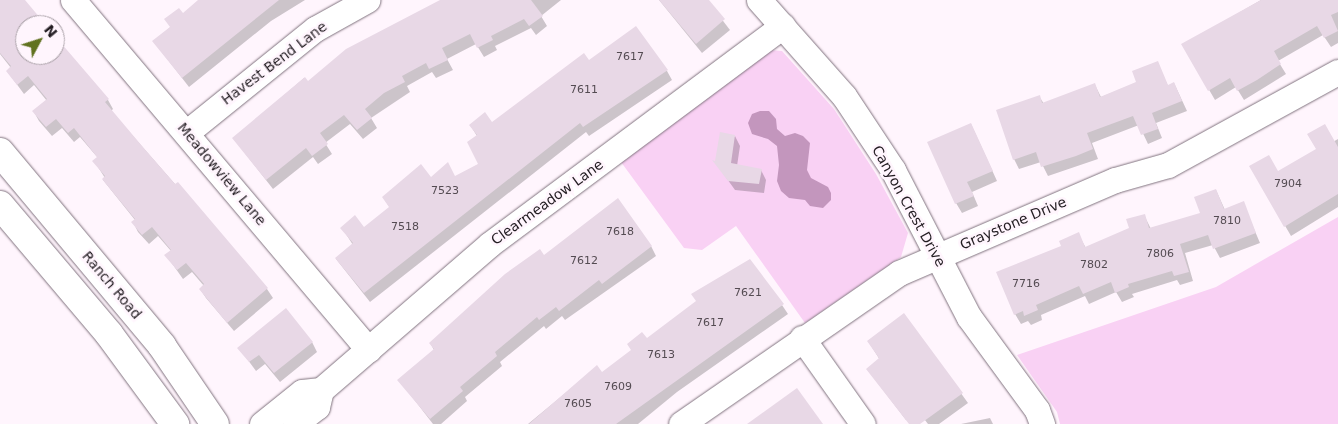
<!DOCTYPE html>
<html>
<head>
<meta charset="utf-8">
<style>
	body { margin:0 }
	#map { position:relative; width:1338px; height:424px; overflow:hidden; background:#fff5fd; font-family:"DejaVu Sans",sans-serif }
	div>[style] { position:absolute }
	.green>* { inset:0; background:#f9d1f4 }
	.water>* { inset:0; background:#c396bd }
	.shadow>* { inset:0; background:#0003 }
	.building>* { inset:0; background:#e8d8e6 }
	.roads { filter:drop-shadow(0 0 1px #81737f) drop-shadow(0 0 1px #81737f) }
	.minor>* { height:25px; margin:-12.5px; padding:0 12.5px; transform-origin:12.5px; border-radius:12.5px; background:#fff }
	.major>* { height:28px; margin:-14px; padding:0 14px; transform-origin:14px; border-radius:14px; background:#fff }
	span { translate:-50% -50%; white-space:nowrap; text-align:center; line-height:1.15; -webkit-text-stroke:5px #fff5fd; paint-order:stroke }
	.number-label { font-size:11px; color:#544b52 }
	.number-label span { -webkit-text-stroke-width:0 }
	.street-label { font-size:14px; color:#221c21 }
	.north { position:absolute; left:15px; top:15px; width:50px; height:50px; box-sizing:border-box; background:#fff5fd; border:1px solid #a79ea5; border-radius:50%; rotate:50deg; font-size:14px; font-weight:700; line-height:20px; text-align:center; color:#221c21 }
	.north::after { content:''; display:block; margin:auto; width:18px; height:22px; background:#617220; clip-path:polygon(50% 0,100% 100%,50% 72%,0 100%) }
</style>
</head>
<body>
<div id="map">
	<div class="green">
		<div style="clip-path:polygon(770px 50px,782px 51px,834px 109px,876px 174px,908px 233px,901px 257px,805px 323px,736px 226px,702px 250px,684px 248px,621px 162px)"></div>
		<div style="clip-path:polygon(1338px 217px,1338px 424px,1060px 424px,1057px 412px,1017px 355px,1216px 287px)"></div>
	</div>
	<div class="water">
		<div style="clip-path:polygon(760px 111px,769px 111px,776px 119px,777px 129px,785px 136px,795px 133px,803px 136px,810px 143px,807px 170px,811px 178px,828px 187px,831px 193px,831px 200px,823px 208px,810px 206px,805px 200px,789px 198px,781px 191px,777px 181px,779px 165px,777px 146px,768px 139px,752px 134px,748px 123px,752px 114px)"></div>
	</div>
	<div class="shadow">
		<div style="clip-path:polygon(0 0,24px 0,45px 25px,25px 25px,25px 55px,55px 55px,55px 37px,108px 100px,113px 109px,111px 111px,267px 289px,273px 298px,234px 331px,206px 298px,200px 289px,204px 286px,192px 272px,183px 279px,166px 255px,171px 251px,158px 236px,149px 244px,138px 232px,133px 222px,135px 220px,103px 180px,105px 178px,94px 161px,98px 158px,80px 137px,74px 142px,62px 128px,52px 136px,39px 121px,34px 112px,47px 101px,34px 85px,24px 94px,7px 71px,11px 68px,0 54px)"></div>
		<div style="clip-path:polygon(200px 0,305px 0,271px 21px,189px 87px,154px 42px)"></div>
		<div style="clip-path:polygon(450px 0,561px 0,541px 16px,547px 26px,536px 35px,531px 28px,495px 46px,497px 50px,484px 57px,476px 44px,447px 59px,453px 70px,436px 78px,432px 72px,407px 86px,410px 92px,371px 118px,377px 128px,363px 139px,350px 124px,325px 143px,332px 154px,318px 164px,313px 157px,273px 189px,234px 139px,304px 78px,308px 82px)"></div>
		<div style="clip-path:polygon(659px 0,707px 0,730px 30px,702px 53px)"></div>
		<div style="clip-path:polygon(1261px 0,1338px 0,1338px 43px,1331px 47px,1323px 35px,1278px 61px,1286px 74px,1244px 100px,1236px 87px,1215px 100px,1183px 45px)"></div>
		<div style="clip-path:polygon(589px 62px,667px 71px,672px 80px,589px 136px,586px 132px,370px 302px,336px 259px,353px 245px,342px 228px,364px 229px,390px 208px,383px 197px,431px 178px,455px 177px,479px 164px,477px 136px,470px 125px,492px 123px)"></div>
		<div style="clip-path:polygon(1157px 62px,1168px 86px,1174px 83px,1187px 111px,1156px 123px,1162px 138px,1148px 144px,1139px 125px,1092px 143px,1098px 159px,1048px 176px,1041px 162px,1019px 169px,1014px 159px,1039px 96px,1044px 104px,1095px 85px,1101px 97px,1138px 83px)"></div>
		<div style="clip-path:polygon(971px 124px,997px 181px,972px 192px,978px 206px,962px 213px,956px 203px)"></div>
		<div style="clip-path:polygon(735px 136px,740px 146px,737px 166px,761px 170px,766px 180px,764px 193px,735px 190px,715px 162px)"></div>
		<div style="clip-path:polygon(1338px 139px,1338px 207px,1291px 236px,1251px 167px,1278px 173px)"></div>
		<div style="clip-path:polygon(1216px 190px,1225px 210px,1243px 203px,1260px 243px,1220px 258px,1213px 245px,1185px 253px,1193px 281px,1180px 285px,1177px 280px,1132px 294px,1134px 297px,1122px 302px,1116px 292px,1089px 304px,1085px 296px,1041px 315px,1042px 320px,1031px 325px,1028px 321px,1021px 324px,1015px 314px,1063px 246px,1078px 234px,1086px 248px,1131px 229px,1144px 215px,1151px 229px,1201px 214px)"></div>
		<div style="clip-path:polygon(651px 246px,656px 256px,565px 320px,562px 316px,546px 329px,544px 326px,500px 362px,502px 366px,465px 397px,467px 401px,441px 424px,433px 424px,399px 380px,434px 350px,430px 343px,544px 257px)"></div>
		<div style="clip-path:polygon(782px 305px,788px 314px,677px 392px,638px 424px,528px 424px,597px 367px,602px 373px,646px 340px)"></div>
		<div style="clip-path:polygon(904px 314px,968px 403px,939px 424px,928px 424px,918px 411px,906px 420px,867px 369px,880px 360px,868px 341px)"></div>
		<div style="clip-path:polygon(312px 342px,317px 352px,280px 382px,265px 364px,256px 371px,239px 348px)"></div>
		<div style="clip-path:polygon(990px 418px,993px 424px,961px 424px)"></div>
	</div>
	<div class="building">
		<div style="clip-path:polygon(0 0,25px 0,46px 25px,25px 25px,25px 55px,55px 55px,55px 36px,109px 99px,105px 102px,142px 146px,175px 184px,178px 182px,268px 288px,227px 323px,199px 289px,204px 284px,186px 263px,177px 270px,164px 255px,171px 250px,152px 227px,142px 235px,131px 222px,135px 219px,102px 179px,105px 176px,92px 161px,97px 157px,74px 128px,68px 133px,56px 119px,46px 127px,32px 111px,47px 99px,28px 76px,17px 85px,6px 71px,11px 66px,0 53px)"></div>
		<div style="clip-path:polygon(198px 0,279px 0,182px 78px,152px 41px,170px 27px,164px 19px,179px 8px,183px 13px)"></div>
		<div style="clip-path:polygon(440px 0,531px 0,543px 16px,529px 26px,524px 19px,491px 36px,493px 40px,477px 48px,470px 34px,442px 48px,448px 60px,429px 69px,426px 63px,402px 76px,405px 82px,384px 93px,365px 109px,372px 118px,357px 130px,344px 115px,320px 133px,328px 144px,312px 156px,306px 148px,266px 180px,232px 138px,305px 77px,308px 81px,346px 49px)"></div>
		<div style="clip-path:polygon(659px 0,709px 0,725px 19px,696px 44px)"></div>
		<div style="clip-path:polygon(1261px 0,1338px 0,1338px 12px,1331px 15px,1338px 31px,1324px 38px,1317px 26px,1274px 51px,1281px 64px,1257px 80px,1237px 91px,1230px 78px,1208px 91px,1181px 44px)"></div>
		<div style="clip-path:polygon(636px 26px,668px 70px,583px 127px,580px 123px,364px 293px,335px 258px,353px 243px,340px 228px,355px 215px,364px 227px,389px 207px,382px 197px,421px 164px,431px 177px,448px 162px,455px 176px,478px 164px,467px 142px,477px 135px,469px 125px,485px 112px,492px 122px,584px 53px,589px 60px)"></div>
		<div style="clip-path:polygon(1158px 61px,1168px 85px,1174px 82px,1182px 101px,1152px 113px,1158px 129px,1141px 135px,1133px 116px,1087px 133px,1093px 149px,1076px 156px,1041px 167px,1036px 152px,1013px 160px,996px 110px,1040px 95px,1042px 103px,1095px 83px,1100px 97px,1136px 82px,1132px 71px)"></div>
		<div style="clip-path:polygon(971px 123px,993px 171px,967px 182px,974px 196px,955px 204px,927px 142px)"></div>
		<div style="clip-path:polygon(1325px 124px,1338px 147px,1338px 194px,1284px 227px,1249px 166px,1269px 155px,1278px 171px,1316px 149px,1307px 134px)"></div>
		<div style="clip-path:polygon(720px 132px,735px 135px,731px 163px,762px 169px,759px 184px,728px 181px,712px 160px,715px 161px)"></div>
		<div style="clip-path:polygon(1216px 189px,1224px 209px,1244px 201px,1256px 233px,1213px 249px,1208px 235px,1180px 244px,1189px 272px,1174px 276px,1172px 271px,1128px 284px,1129px 287px,1115px 293px,1111px 282px,1083px 294px,1079px 286px,1036px 305px,1038px 310px,1024px 316px,1023px 311px,1014px 315px,996px 272px,1061px 246px,1059px 241px,1079px 232px,1085px 247px,1129px 228px,1126px 219px,1145px 214px,1149px 228px,1200px 213px,1194px 197px)"></div>
		<div style="clip-path:polygon(618px 198px,652px 246px,602px 284px,599px 280px,559px 311px,556px 307px,539px 320px,537px 317px,495px 352px,497px 356px,460px 387px,463px 391px,430px 419px,397px 380px,434px 349px,429px 343px,505px 274px,540px 249px,544px 255px)"></div>
		<div style="clip-path:polygon(750px 259px,784px 304px,616px 424px,529px 424px,597px 365px,602px 372px,631px 350px,627px 344px,642px 332px,647px 338px,696px 301px,691px 294px)"></div>
		<div style="clip-path:polygon(286px 308px,313px 342px,274px 373px,259px 355px,249px 362px,237px 348px)"></div>
		<div style="clip-path:polygon(904px 313px,963px 393px,920px 424px,909px 424px,866px 369px,879px 358px,867px 341px)"></div>
		<div style="clip-path:polygon(797px 388px,823px 424px,747px 424px)"></div>
	</div>
	<div class="roads">
		<div class="minor">
			<div style="left:73px;top:0;width:458px;rotate:49.8deg"></div>
			<div style="left:759px;top:0;width:128px;rotate:48.5deg"></div>
			<div style="left:844px;top:96px;width:89px;rotate:56.5deg"></div>
			<div style="left:893px;top:170px;width:165px;rotate:62.7deg"></div>
			<div style="left:969px;top:317px;width:115px;rotate:53.8deg"></div>
			<div style="left:1037px;top:410px;width:15px;rotate:70deg"></div>
			<div style="left:186px;top:133px;width:166px;rotate:-38.9deg"></div>
			<div style="left:315px;top:29px;width:60px;rotate:-29.1deg"></div>
			<div style="left:802px;top:338px;width:105px;rotate:54.7deg"></div>
			<div style="left:262px;top:424px;width:51px;rotate:-38.7deg"></div>
			<div style="left:302px;top:392px;width:19px;rotate:-6deg"></div>
			<div style="left:321px;top:390px;width:223px;rotate:-40.8deg"></div>
			<div style="left:490px;top:244px;width:365px;rotate:-36.7deg"></div>
			<div style="left:295px;top:424px;width:28px;rotate:-38deg"></div>
			<div style="left:317px;top:407px;width:17px;rotate:-77deg"></div>
			<div style="left:681px;top:424px;width:265px;rotate:-34.7deg"></div>
			<div style="left:899px;top:273px;width:235px;rotate:-23.3deg"></div>
			<div style="left:1115px;top:180px;width:55px;rotate:-15.8deg"></div>
			<div style="left:1168px;top:165px;width:194px;rotate:-28.7deg"></div>
		</div>
		<div class="major">
			<div style="left:0;top:152px;width:253px;rotate:50.1deg"></div>
			<div style="left:162px;top:346px;width:94px;rotate:55.8deg"></div>
			<div style="left:0;top:205px;width:169px;rotate:49.8deg"></div>
			<div style="left:109px;top:334px;width:112px;rotate:53.7deg"></div>
		</div>
	</div>
	<div class="number-label">
		<span style="left:630px;top:57px">7617</span>
		<span style="left:584px;top:90px">7611</span>
		<span style="left:1288px;top:184px">7904</span>
		<span style="left:445px;top:191px">7523</span>
		<span style="left:1227px;top:221px">7810</span>
		<span style="left:405px;top:227px">7518</span>
		<span style="left:620px;top:232px">7618</span>
		<span style="left:1160px;top:254px">7806</span>
		<span style="left:584px;top:261px">7612</span>
		<span style="left:1094px;top:265px">7802</span>
		<span style="left:1026px;top:284px">7716</span>
		<span style="left:748px;top:293px">7621</span>
		<span style="left:710px;top:323px">7617</span>
		<span style="left:661px;top:355px">7613</span>
		<span style="left:618px;top:387px">7609</span>
		<span style="left:578px;top:404px">7605</span>
	</div>
	<div class="street-label">
		<span style="left:274px;top:63px;rotate:-37deg">Havest Bend Lane</span>
		<span style="left:222px;top:174px;rotate:50deg">Meadowview Lane</span>
		<span style="left:547px;top:202px;rotate:-36deg">Clearmeadow Lane</span>
		<span style="left:909px;top:206px;rotate:61deg">Canyon Crest Drive</span>
		<span style="left:1013px;top:223px;rotate:-23deg">Graystone Drive</span>
		<span style="left:112px;top:285px;rotate:50deg">Ranch Road</span>
	</div>
	<div class="north">N</div>
</div>
</body>
</html>
